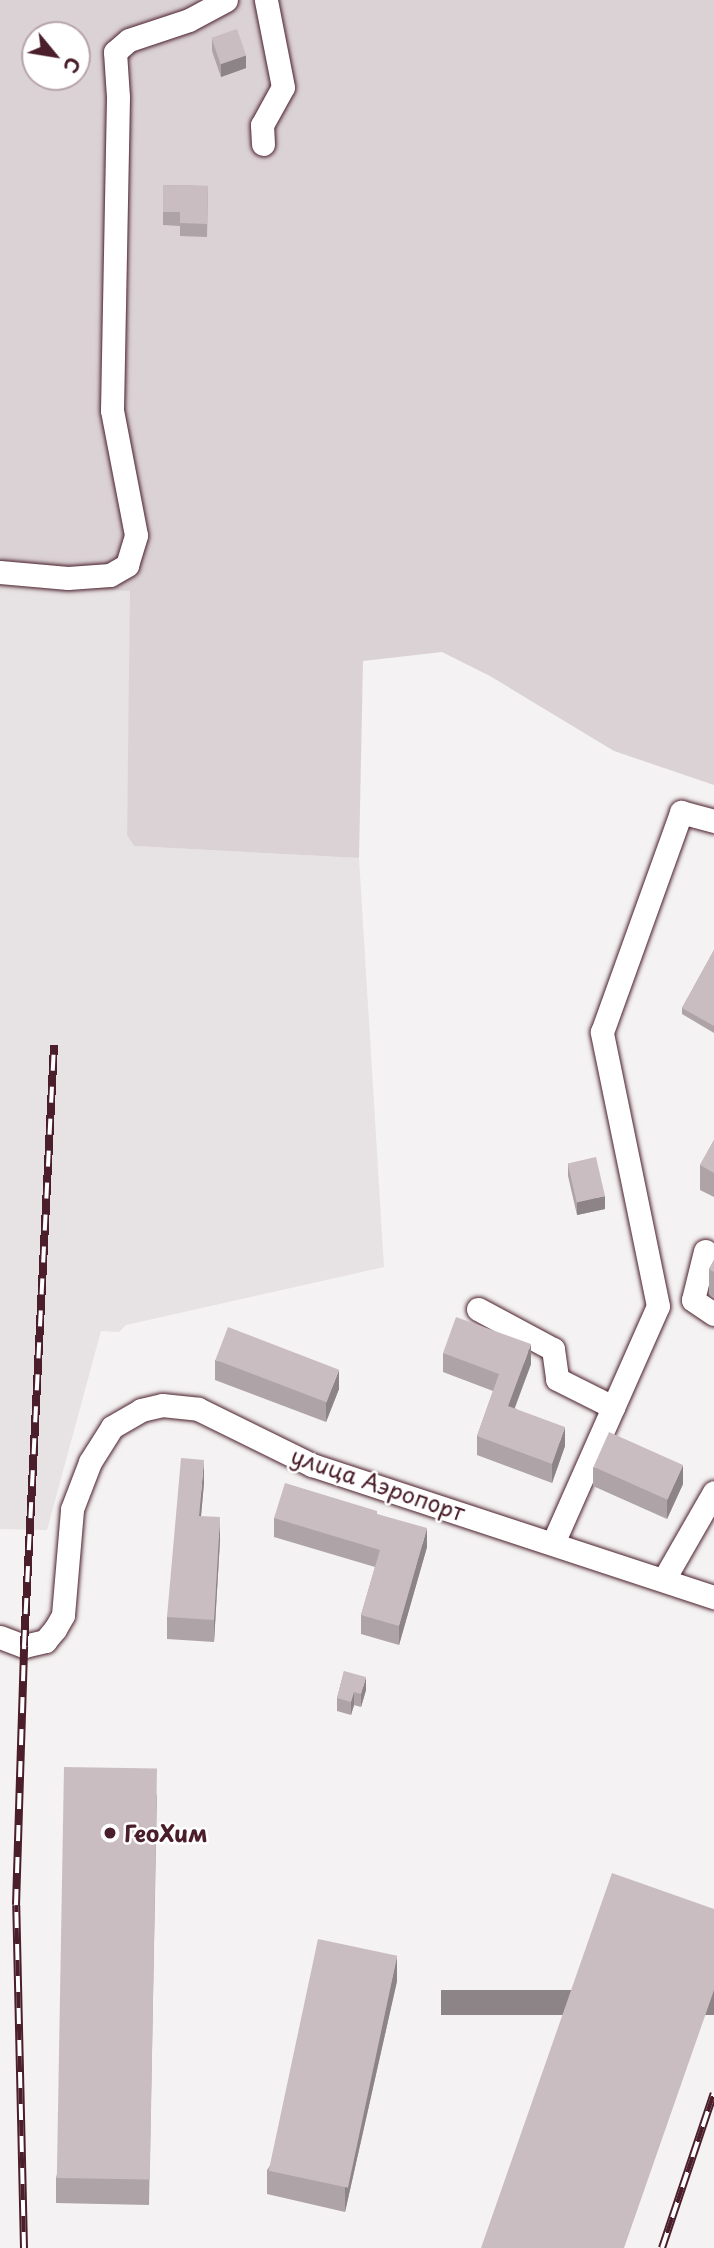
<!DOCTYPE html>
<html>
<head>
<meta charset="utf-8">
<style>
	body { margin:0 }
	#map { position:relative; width:714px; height:2248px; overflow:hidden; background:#f4f2f2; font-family:"Playpen Sans",sans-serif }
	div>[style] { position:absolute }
	.built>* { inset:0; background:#e7e2e3 }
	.green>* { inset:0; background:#dbd2d5 }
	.roads { filter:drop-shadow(0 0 2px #4a1f2b) drop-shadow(0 0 2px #4a1f2b) }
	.minor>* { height:23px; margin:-11.5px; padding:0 11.5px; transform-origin:11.5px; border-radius:11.5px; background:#fff }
	.rail>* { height:8px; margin-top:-4px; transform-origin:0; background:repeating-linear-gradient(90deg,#fff 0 16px,#4a1f2b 0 32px); box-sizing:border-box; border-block:2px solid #4a1f2b }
	.wall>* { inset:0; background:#aea3a6 }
	.shaded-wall>* { inset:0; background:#8d8487; transform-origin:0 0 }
	.building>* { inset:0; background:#cabdc1; transform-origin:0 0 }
	.dots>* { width:19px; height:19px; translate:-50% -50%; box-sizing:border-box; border:4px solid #fff; border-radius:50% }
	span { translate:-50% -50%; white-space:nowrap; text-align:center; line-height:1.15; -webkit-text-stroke:5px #fff; paint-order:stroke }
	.street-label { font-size:23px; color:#4a1f2b }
	.poi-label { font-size:23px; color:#4a1f2b; font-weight:700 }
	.left { translate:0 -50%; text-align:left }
	.north { position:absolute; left:21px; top:21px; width:70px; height:70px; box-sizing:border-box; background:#fff; border:2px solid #b7a5aa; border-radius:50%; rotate:120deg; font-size:19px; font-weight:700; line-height:28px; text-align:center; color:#4a1f2b }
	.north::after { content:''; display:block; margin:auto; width:24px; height:32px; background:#4a1f2b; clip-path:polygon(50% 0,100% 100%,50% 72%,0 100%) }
</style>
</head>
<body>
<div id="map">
	<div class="built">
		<div style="clip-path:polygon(0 583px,131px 590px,127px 834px,134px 846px,359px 858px,384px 1267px,126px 1325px,119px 1332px,101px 1331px,47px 1530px,0 1529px)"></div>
	</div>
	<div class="green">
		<div style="clip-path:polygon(evenodd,0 0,714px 0,714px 785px,614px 751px,490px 676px,442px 652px,363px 661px,359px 858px,134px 846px,127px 835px,130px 591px,0 583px,0 0,35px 35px,77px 35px,77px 77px,35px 77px,35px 35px)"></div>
	</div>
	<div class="roads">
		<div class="minor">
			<div style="left:263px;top:144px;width:19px;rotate:-93deg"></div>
			<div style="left:262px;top:125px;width:43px;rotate:-61.1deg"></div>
			<div style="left:283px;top:87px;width:89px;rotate:-101.1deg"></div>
			<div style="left:0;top:572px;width:68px;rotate:5deg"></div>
			<div style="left:68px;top:578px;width:42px;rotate:-4.1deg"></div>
			<div style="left:110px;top:575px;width:20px;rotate:-30deg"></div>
			<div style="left:127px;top:565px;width:31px;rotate:-73deg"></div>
			<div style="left:136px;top:535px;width:127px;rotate:-100.9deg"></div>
			<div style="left:112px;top:410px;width:313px;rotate:-88.9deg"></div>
			<div style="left:118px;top:97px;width:45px;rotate:-93.8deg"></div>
			<div style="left:115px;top:52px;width:18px;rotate:-41deg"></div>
			<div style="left:129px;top:40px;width:63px;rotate:-18.4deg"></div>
			<div style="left:189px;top:20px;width:42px;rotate:-28.4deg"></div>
			<div style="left:705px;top:1251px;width:50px;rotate:103.8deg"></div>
			<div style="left:693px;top:1300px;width:25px;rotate:34deg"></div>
			<div style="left:478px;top:1309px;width:85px;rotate:28.1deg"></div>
			<div style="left:553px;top:1349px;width:30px;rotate:82deg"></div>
			<div style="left:557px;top:1379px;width:63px;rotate:26.6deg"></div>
			<div style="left:553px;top:1543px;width:259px;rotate:-66.1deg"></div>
			<div style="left:658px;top:1306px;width:280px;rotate:-101.6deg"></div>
			<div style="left:602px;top:1032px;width:234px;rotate:-70.2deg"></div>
			<div style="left:681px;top:812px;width:34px;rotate:15deg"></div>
			<div style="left:664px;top:1579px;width:100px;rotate:-60.1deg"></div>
			<div style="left:0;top:1637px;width:26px;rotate:21deg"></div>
			<div style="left:24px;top:1646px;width:22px;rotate:-13deg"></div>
			<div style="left:45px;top:1641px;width:16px;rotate:-50deg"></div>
			<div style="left:55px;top:1629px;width:16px;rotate:-60deg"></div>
			<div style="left:63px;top:1615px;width:106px;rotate:-85.1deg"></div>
			<div style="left:72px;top:1509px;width:50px;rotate:-69deg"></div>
			<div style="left:90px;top:1462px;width:41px;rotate:-57.8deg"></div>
			<div style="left:112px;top:1427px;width:34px;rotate:-30deg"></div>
			<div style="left:141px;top:1410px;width:22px;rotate:-13deg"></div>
			<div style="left:162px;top:1405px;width:36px;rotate:6deg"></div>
			<div style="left:198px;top:1409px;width:127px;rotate:26.2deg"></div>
			<div style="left:312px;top:1465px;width:423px;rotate:18.2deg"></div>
		</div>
	</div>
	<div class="rail">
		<div style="left:24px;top:2248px;width:343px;rotate:-91.3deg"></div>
		<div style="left:16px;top:1905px;width:259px;rotate:-88.2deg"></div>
		<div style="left:24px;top:1646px;width:602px;rotate:-87.14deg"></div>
		<div style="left:662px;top:2248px;width:163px;rotate:-71.5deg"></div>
	</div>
	<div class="wall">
		<div style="clip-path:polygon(212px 38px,246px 68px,221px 77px,212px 51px)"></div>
		<div style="clip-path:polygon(163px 185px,208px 186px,207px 237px,180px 236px,180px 226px,163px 225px)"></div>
		<div style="clip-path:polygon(714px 950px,714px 1033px,682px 1014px,682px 1008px)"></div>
		<div style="clip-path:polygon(714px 1140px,714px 1197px,700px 1190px,700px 1165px)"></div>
		<div style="clip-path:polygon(568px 1163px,605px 1209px,577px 1215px,568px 1176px)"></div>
		<div style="clip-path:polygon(714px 1260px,714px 1297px,709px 1294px,709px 1269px)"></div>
		<div style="clip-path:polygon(443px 1353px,531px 1364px,515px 1408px,565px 1446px,552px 1483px,477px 1455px,477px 1436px,493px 1391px,443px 1372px)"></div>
		<div style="clip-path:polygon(215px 1360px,339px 1389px,326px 1422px,215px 1380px)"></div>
		<div style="clip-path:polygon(593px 1467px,683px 1484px,667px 1519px,593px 1486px)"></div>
		<div style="clip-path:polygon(204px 1483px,201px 1516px,220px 1540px,214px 1642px,167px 1639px,167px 1617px)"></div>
		<div style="clip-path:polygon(377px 1514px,427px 1547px,399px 1645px,361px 1634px,361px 1615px,375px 1567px,274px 1537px,274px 1518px)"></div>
		<div style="clip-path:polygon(344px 1671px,366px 1690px,361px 1707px,354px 1705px,351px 1715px,337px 1711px,337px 1698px)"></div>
		<div style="clip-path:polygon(157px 1793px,149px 2205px,56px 2203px,56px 2178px)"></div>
		<div style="clip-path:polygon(397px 1981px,345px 2212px,267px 2194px,267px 2170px)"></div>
	</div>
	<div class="shaded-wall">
		<div style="clip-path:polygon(246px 55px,246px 68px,221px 77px,221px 64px)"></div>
		<div style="clip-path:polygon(605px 1196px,605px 1209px,577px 1215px,577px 1202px)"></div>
		<div style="clip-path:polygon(531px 1344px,531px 1364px,508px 1425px,508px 1406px)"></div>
		<div style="clip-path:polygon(339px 1370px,339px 1389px,326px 1422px,326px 1403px)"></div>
		<div style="clip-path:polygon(565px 1427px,565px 1446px,552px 1483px,552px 1464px)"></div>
		<div style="clip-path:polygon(204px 1460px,204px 1483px,199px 1538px,199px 1516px)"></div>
		<div style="clip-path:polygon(683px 1465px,683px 1484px,667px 1519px,667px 1500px)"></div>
		<div style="clip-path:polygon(220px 1517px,220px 1540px,214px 1642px,214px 1620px)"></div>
		<div style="clip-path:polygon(427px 1528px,427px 1547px,399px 1645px,399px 1626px)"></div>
		<div style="clip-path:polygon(366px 1677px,366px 1690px,361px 1707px,361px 1694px)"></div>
		<div style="clip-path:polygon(354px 1692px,354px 1705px,351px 1715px,351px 1702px)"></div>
		<div style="clip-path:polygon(397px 1956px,397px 1981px,345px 2212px,345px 2187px)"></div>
		<div style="left:714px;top:1990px;width:25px;height:273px;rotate:90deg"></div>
	</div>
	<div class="building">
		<div style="left:237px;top:29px;width:28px;height:27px;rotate:71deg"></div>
		<div style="clip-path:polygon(163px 185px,208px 186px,207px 224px,180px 223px,180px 212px,163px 212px)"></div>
		<div style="clip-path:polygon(714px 950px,714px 1026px,682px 1008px)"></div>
		<div style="clip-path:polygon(714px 1140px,714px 1173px,700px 1165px)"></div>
		<div style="left:596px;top:1157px;width:40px;height:29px;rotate:77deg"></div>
		<div style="clip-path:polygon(714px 1260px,714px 1272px,709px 1269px)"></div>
		<div style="clip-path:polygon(456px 1317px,531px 1344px,508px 1406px,565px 1427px,552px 1464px,477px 1436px,499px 1374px,443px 1353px)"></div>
		<div style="left:228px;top:1327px;width:119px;height:35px;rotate:21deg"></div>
		<div style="left:609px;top:1432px;width:81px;height:38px;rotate:24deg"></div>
		<div style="clip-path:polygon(181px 1458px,204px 1460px,199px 1516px,220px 1517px,214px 1620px,167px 1617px)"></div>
		<div style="clip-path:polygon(285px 1483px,377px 1511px,377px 1514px,427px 1528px,399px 1626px,361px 1615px,380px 1550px,274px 1518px)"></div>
		<div style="clip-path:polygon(344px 1671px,366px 1677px,361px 1694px,354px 1692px,351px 1702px,337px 1698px)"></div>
		<div style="left:64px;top:1767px;width:93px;height:411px;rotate:1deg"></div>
		<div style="clip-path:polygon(612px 1873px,714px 1909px,714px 1990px,624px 2248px,481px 2248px)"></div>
		<div style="left:318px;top:1939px;width:81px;height:237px;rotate:12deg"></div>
	</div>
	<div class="dots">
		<div style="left:110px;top:1833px;background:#4a1f2b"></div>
	</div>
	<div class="street-label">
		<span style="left:378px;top:1484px;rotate:19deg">улица Аэропорт</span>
	</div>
	<div class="poi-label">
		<span class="left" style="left:124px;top:1833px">ГеоХим</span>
	</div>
	<div class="north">С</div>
</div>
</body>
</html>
